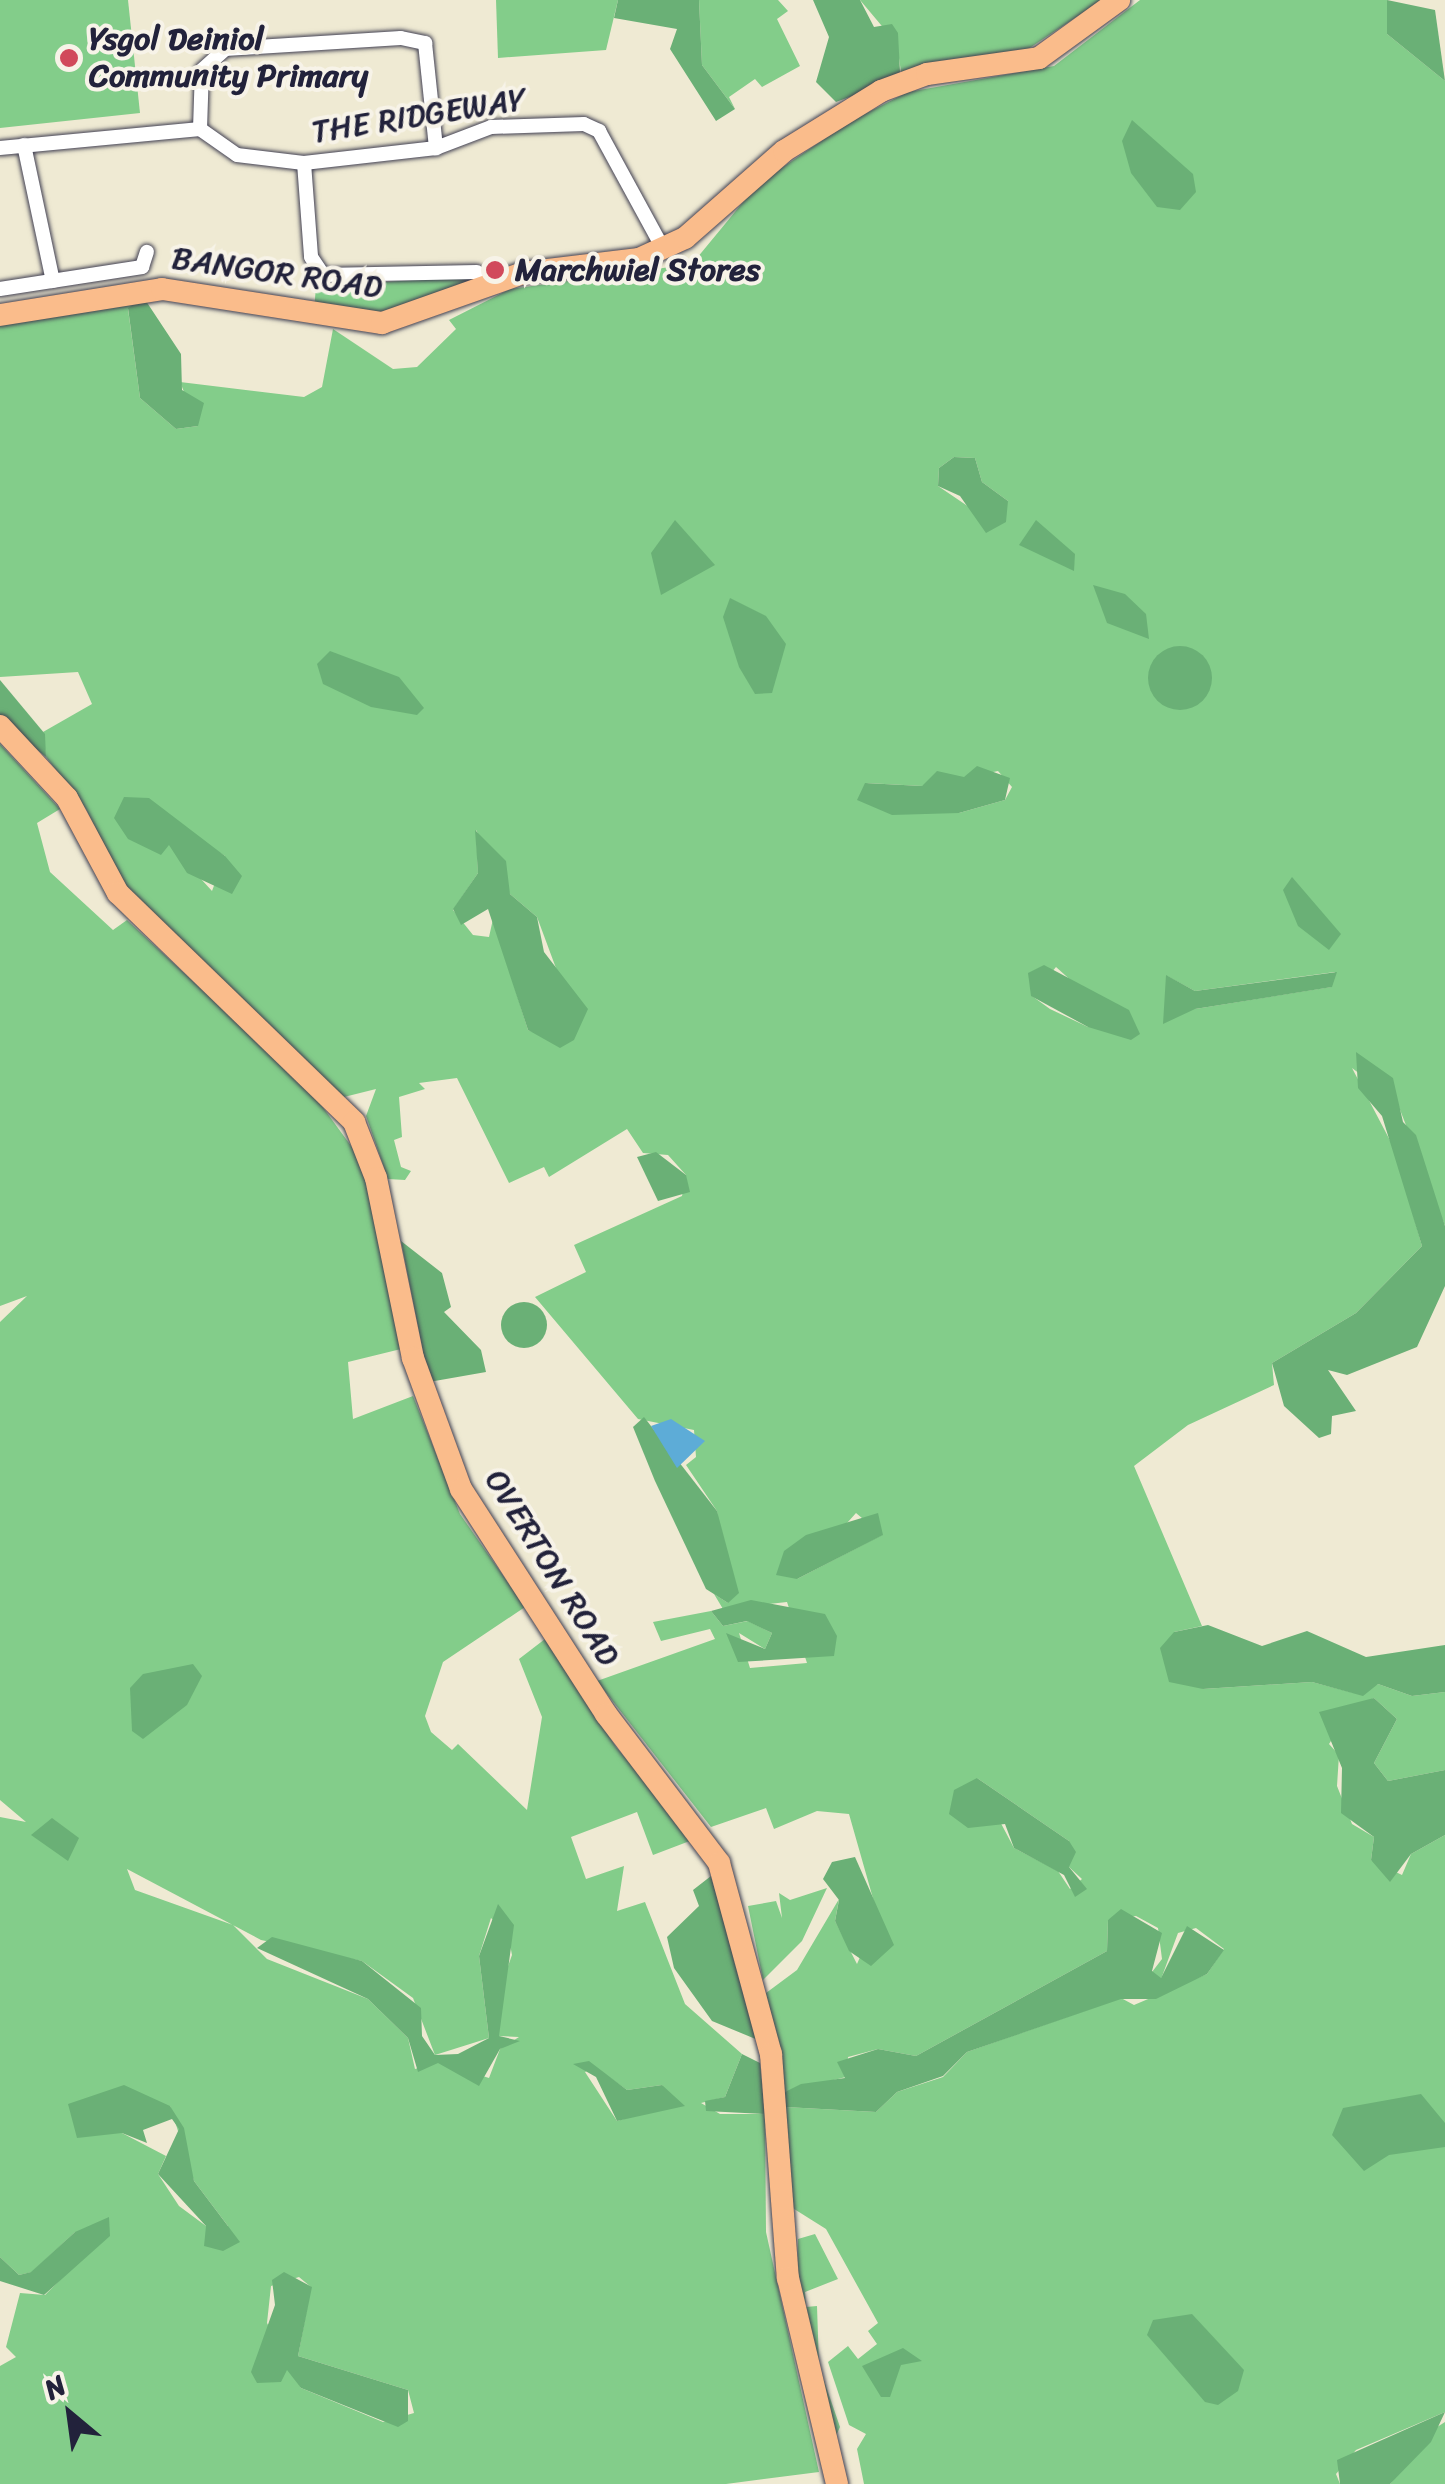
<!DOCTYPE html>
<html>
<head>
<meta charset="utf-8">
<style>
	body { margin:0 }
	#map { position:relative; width:1445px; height:2484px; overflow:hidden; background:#efead3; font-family:Sriracha,sans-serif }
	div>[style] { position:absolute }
	.green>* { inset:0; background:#83cd8a }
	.forest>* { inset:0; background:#6ab076 }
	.round { border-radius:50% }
	.water>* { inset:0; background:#5dacd7 }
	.roads { filter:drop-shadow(0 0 2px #414052) drop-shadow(0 0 2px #414052) }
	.street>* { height:14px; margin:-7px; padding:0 7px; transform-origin:7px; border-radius:7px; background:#fff }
	.primary>* { height:22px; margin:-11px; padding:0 11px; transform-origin:11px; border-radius:11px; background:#fabc8b }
	.dots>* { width:28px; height:28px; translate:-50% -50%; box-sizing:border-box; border:5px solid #f7f3e8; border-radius:50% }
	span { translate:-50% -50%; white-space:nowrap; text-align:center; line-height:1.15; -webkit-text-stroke:8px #f7f3e8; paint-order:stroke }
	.poi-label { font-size:32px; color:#22223b; font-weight:700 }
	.left { translate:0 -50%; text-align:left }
	.street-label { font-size:32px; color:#22223b }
	.north { position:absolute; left:20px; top:2364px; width:100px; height:100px; -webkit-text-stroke:8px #f7f3e8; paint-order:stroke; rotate:331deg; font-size:28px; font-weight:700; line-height:40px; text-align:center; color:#22223b }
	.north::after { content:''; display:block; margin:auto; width:35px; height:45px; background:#22223b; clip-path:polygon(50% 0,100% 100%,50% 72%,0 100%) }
</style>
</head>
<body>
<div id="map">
	<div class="green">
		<div style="clip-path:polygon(0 0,128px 0,140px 113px,0 128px)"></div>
		<div style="clip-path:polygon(496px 0,618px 0,606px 50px,498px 58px)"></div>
		<div style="clip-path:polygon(699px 0,778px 0,788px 11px,777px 19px,800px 66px,762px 87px,755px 79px,729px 97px,735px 109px,702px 65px)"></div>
		<div style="clip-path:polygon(860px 0,1102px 0,1016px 57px,901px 72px,897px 44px)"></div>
		<div style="clip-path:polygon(evenodd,1140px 0,1387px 0,1387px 34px,1445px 81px,1445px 1226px,1397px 1102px,1352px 1068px,1394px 1148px,1422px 1246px,1356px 1313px,1272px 1363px,1274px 1385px,1188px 1425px,1134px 1466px,1202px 1626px,1174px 1632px,1203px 1689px,1312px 1682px,1354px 1693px,1378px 1684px,1412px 1696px,1445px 1692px,1445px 1770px,1388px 1781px,1374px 1763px,1397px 1719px,1374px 1698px,1352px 1709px,1329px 1744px,1339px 1755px,1337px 1786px,1352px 1824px,1374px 1837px,1371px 1860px,1402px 1875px,1411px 1854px,1445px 1835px,1445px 2412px,1356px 2450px,1336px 2474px,1340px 2484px,864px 2484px,857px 2449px,866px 2434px,849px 2425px,828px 2362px,848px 2346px,858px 2359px,877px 2344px,868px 2331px,878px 2323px,826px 2229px,791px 2207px,785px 2107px,876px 2112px,897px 2092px,943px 2077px,967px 2052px,1121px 1998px,1134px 2005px,1207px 1974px,1224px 1949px,1196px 1928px,1178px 1933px,1161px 1979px,1152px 1972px,1162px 1959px,1158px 1928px,1136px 1916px,1108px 1920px,1107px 1951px,916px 2056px,878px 2049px,848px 2057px,846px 2077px,785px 2092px,766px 1993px,797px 1970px,839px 1899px,835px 1921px,857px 1964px,878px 1916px,849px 1814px,817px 1811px,774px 1829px,766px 1808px,711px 1827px,597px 1681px,715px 1639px,710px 1629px,661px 1641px,653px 1622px,711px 1611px,723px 1626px,748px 1621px,772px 1633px,765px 1649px,739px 1633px,750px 1668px,807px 1663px,787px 1602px,723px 1609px,714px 1594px,728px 1603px,717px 1511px,686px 1465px,696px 1457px,694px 1430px,638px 1419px,535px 1297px,586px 1272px,574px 1245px,682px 1196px,686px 1175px,668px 1155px,643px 1153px,627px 1129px,549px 1177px,544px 1167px,509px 1183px,457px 1078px,419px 1083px,425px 1089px,399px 1097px,402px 1137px,394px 1140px,401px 1167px,411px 1171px,405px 1180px,388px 1179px,366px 1116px,376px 1089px,344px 1097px,132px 901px,86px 809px,46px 757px,43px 732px,92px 704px,78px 672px,0 677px,0 325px,144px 298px,128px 309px,140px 398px,176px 429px,198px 426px,180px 382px,304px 397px,322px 387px,333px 329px,393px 369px,417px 367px,456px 329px,449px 320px,510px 289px,692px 264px,758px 184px,851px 121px,908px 92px,1054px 66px,1140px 0,954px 457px,975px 458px,982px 482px,1008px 501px,969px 507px,938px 486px,939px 468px,954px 457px,1140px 0,998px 771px,1012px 787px,1005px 800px,959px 813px,931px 811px,866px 783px,922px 786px,998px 771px,1140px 0,176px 825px,225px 856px,212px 891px,169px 844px,176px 825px,1140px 0,476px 830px,510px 894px,537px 917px,563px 987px,587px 1009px,549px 1039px,528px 1030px,493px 919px,489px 937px,473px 935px,453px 910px,478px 873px,476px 830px,1140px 0,1056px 967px,1085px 993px,1129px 1011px,1088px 1027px,1050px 1009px,1032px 996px,1056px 967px,1140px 0,1335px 972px,1331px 987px,1195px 1009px,1167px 976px,1195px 991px,1335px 972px,1140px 0,856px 1513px,882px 1535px,797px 1579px,856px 1513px,1140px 0,977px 1778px,1069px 1841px,1069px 1867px,1082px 1879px,1070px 1889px,1058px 1871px,1014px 1848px,977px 1778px)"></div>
		<div style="clip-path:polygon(482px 275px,408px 314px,314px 310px,316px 287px)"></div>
		<div style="clip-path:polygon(evenodd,0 744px,60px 809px,37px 823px,50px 872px,113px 930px,127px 920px,311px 1091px,362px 1161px,401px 1349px,348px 1362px,353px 1419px,413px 1396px,460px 1514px,525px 1607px,443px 1662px,425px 1716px,431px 1732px,452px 1750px,458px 1744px,527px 1810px,542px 1717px,519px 1659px,545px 1639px,616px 1747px,695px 1839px,653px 1855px,637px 1812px,571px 1837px,586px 1879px,624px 1866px,617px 1911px,645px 1902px,685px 2004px,742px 2054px,725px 2097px,701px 2103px,720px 2114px,765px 2114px,766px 2232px,819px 2472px,726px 2484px,0 2484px,0 2366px,16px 2357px,6px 2347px,20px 2293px,45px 2295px,62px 2278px,75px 2232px,32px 2272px,19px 2275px,0 2257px,0 1817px,26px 1822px,0 1800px,0 1322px,27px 1296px,0 1306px,0 744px,127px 1869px,261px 1940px,362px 1961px,413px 1998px,435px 2055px,489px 2038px,479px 1956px,491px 1918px,508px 1934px,512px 1955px,498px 1994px,499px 2036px,519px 2037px,500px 2049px,489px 2078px,438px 2062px,415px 2069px,408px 2038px,368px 1999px,267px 1959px,233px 1925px,135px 1890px,127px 1869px,0 744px,595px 2067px,627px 2090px,662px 2085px,671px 2105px,617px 2121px,585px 2072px,595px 2067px,0 744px,170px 2106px,194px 2181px,228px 2226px,206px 2226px,179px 2206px,158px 2174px,166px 2156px,122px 2133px,170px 2106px,0 744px,299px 2277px,311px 2287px,298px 2356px,408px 2390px,414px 2413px,383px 2422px,301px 2388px,267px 2323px,271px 2286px,299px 2277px)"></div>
		<div style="clip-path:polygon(827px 1888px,802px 1941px,763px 1980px,748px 1906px,776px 1901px,782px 1918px,779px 1893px,790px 1900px)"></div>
		<div style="clip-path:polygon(815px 2234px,838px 2279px,805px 2292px,806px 2307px,817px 2306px,819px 2366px,840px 2427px,831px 2447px,797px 2277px,798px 2239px)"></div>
		<div style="clip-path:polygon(1445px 2422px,1445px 2484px,1390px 2484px,1434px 2429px)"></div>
	</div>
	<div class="forest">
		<div style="clip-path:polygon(618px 0,699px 0,702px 65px,735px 109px,716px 121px,670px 49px,677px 29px,614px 18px)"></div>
		<div style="clip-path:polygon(813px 0,860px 0,874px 27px,892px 24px,898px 33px,900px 72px,925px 69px,836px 102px,816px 82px,829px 37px)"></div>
		<div style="clip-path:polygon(1387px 0,1435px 10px,1445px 81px,1387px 34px)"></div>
		<div style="clip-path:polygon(1132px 120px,1193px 174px,1196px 192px,1180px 210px,1157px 207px,1131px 173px,1122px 141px)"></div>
		<div style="clip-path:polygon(144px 298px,181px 354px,182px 390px,204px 403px,198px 426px,176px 429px,140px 398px,128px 308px)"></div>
		<div style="clip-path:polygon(954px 457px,975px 458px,982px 482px,1008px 501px,1006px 522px,986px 533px,960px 496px,938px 486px,939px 468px)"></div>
		<div style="clip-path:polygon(675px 520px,715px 565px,661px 595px,651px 553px)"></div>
		<div style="clip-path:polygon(1036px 520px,1075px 554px,1074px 571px,1019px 545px)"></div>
		<div style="clip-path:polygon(1093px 585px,1125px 594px,1146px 614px,1149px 639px,1107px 623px)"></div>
		<div style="clip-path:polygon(730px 598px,766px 616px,786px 644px,772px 693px,755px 694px,739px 667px,723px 617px)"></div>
		<div class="round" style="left:1148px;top:646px;width:64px;height:64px"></div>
		<div style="clip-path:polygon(330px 651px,399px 677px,424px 708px,417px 715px,371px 707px,323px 684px,317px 664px)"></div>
		<div style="clip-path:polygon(0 680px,45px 734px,46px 757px,0 719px)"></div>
		<div style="clip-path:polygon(977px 766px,1010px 778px,1005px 800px,959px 813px,892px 815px,857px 800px,865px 783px,922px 786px,937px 771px,964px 777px)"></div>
		<div style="clip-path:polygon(124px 797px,149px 798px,225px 856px,242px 876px,232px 894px,187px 873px,169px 845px,161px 855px,128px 839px,114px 818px)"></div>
		<div style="clip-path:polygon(475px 830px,506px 861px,510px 894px,537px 917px,544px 952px,588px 1009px,574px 1040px,560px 1048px,528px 1030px,488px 909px,461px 925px,453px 909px,478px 873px)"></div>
		<div style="clip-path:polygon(1292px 877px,1341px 934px,1329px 950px,1298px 926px,1283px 890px)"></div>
		<div style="clip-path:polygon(1044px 965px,1129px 1010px,1140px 1034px,1131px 1040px,1088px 1027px,1031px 996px,1028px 973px)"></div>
		<div style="clip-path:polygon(1337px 972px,1332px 987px,1195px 1009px,1163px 1024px,1166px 975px,1195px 991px)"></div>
		<div style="clip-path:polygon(1356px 1052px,1393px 1078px,1403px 1122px,1416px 1135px,1445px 1226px,1445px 1286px,1417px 1347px,1347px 1375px,1328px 1370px,1356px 1411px,1332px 1416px,1331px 1434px,1319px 1438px,1284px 1406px,1272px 1363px,1356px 1313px,1422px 1246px,1382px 1116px,1358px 1088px)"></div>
		<div style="clip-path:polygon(656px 1152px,686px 1175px,690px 1192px,658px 1201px,637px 1157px)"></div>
		<div style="clip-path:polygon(401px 1241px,442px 1273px,451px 1307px,444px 1312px,481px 1350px,486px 1372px,429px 1382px)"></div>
		<div class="round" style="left:501px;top:1302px;width:46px;height:46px"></div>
		<div style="clip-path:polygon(644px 1417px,717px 1511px,739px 1593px,728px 1603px,706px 1589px,655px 1481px,633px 1427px)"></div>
		<div style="clip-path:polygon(878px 1513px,883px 1535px,797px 1579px,776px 1575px,784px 1551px,806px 1535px)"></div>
		<div style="clip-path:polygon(751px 1600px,825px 1614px,837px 1636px,834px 1656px,738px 1662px,726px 1633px,765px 1649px,772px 1633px,747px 1621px,723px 1626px,711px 1611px)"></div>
		<div style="clip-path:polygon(1208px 1625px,1262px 1646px,1307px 1631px,1366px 1657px,1445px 1645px,1445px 1692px,1412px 1696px,1378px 1684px,1363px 1696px,1312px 1682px,1203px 1689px,1169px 1682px,1160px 1648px,1174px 1632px)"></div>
		<div style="clip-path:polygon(193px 1664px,202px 1676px,187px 1705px,143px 1739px,132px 1731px,130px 1688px,143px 1674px)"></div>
		<div style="clip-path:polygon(1374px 1698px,1397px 1719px,1374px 1763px,1388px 1781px,1445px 1770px,1445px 1835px,1411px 1854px,1390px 1882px,1371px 1860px,1374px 1837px,1341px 1813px,1342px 1768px,1319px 1712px)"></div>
		<div style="clip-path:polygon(977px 1778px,1069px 1841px,1076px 1852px,1069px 1867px,1087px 1889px,1075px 1897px,1064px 1875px,1014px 1848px,1005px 1824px,968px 1828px,949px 1814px,954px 1790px)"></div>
		<div style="clip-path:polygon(52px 1818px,79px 1838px,68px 1861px,31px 1835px)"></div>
		<div style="clip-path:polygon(855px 1857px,894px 1945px,871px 1966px,849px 1951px,835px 1921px,839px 1900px,823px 1879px,832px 1862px)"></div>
		<div style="clip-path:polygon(711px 1876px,758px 2040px,712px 2021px,674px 1968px,667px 1937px,699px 1906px,693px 1890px)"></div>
		<div style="clip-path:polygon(498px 1904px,514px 1925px,499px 2036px,520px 2041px,500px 2049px,479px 2086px,438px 2063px,418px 2072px,408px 2038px,368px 1999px,257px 1948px,272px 1937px,362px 1961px,421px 2008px,422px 2036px,435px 2055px,458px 2054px,489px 2038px,479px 1956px)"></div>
		<div style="clip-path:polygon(1121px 1909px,1162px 1933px,1152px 1971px,1161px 1978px,1187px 1926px,1224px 1950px,1207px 1974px,1156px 1999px,1121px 1999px,967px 2052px,943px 2076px,897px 2092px,876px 2112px,785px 2107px,785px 2092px,801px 2084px,845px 2078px,837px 2062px,878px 2049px,916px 2056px,1107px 1951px,1108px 1920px)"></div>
		<div style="clip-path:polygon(742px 2054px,760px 2063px,765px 2114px,706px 2111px,705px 2101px,725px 2097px)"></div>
		<div style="clip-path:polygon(589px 2061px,627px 2090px,662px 2085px,685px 2106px,617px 2121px,596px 2077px,573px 2064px)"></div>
		<div style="clip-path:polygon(124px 2085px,170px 2106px,184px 2128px,194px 2181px,240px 2242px,223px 2251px,204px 2246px,206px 2226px,158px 2174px,179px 2129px,172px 2119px,143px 2130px,147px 2143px,122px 2133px,77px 2138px,68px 2104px)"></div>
		<div style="clip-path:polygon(1421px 2094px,1445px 2123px,1445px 2147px,1389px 2155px,1364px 2171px,1332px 2135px,1343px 2108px)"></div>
		<div style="clip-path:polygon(109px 2217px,110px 2236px,44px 2295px,0 2281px,0 2257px,19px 2275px,31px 2272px,75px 2232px)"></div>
		<div style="clip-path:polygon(284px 2272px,312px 2287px,298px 2356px,408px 2390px,408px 2421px,398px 2427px,301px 2388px,287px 2370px,281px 2382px,257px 2383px,251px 2372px,275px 2305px,272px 2280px)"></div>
		<div style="clip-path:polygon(1192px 2314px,1244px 2370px,1238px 2391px,1218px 2405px,1205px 2402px,1147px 2335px,1153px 2320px)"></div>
		<div style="clip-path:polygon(903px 2348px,922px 2361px,901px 2365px,890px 2397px,881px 2397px,862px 2366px)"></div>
		<div style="clip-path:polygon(1445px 2412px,1431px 2442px,1390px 2484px,1340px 2484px,1337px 2460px)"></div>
	</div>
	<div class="water">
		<div style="clip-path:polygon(671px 1419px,705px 1441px,677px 1468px,651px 1426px)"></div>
	</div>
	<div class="roads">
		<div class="street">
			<div style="left:200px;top:129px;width:59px;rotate:-88.1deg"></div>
			<div style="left:202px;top:70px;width:31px;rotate:-42deg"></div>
			<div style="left:225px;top:49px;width:176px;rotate:-3.6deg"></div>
			<div style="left:401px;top:38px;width:25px;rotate:12deg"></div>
			<div style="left:425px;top:43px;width:106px;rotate:84deg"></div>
			<div style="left:24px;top:145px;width:139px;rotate:78deg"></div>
			<div style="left:0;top:148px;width:201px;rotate:-5.4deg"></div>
			<div style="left:200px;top:129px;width:45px;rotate:35.1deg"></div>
			<div style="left:237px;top:155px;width:67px;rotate:6.8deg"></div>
			<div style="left:304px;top:163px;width:133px;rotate:-6.5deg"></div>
			<div style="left:436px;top:148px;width:59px;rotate:-20.9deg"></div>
			<div style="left:491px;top:127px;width:93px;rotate:-1.8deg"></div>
			<div style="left:584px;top:124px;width:17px;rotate:25deg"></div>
			<div style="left:599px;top:131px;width:136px;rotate:61.4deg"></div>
			<div style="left:304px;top:163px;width:94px;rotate:85.7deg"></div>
			<div style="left:311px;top:257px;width:22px;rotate:56deg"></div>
			<div style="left:323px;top:275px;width:154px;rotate:-1.1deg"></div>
			<div style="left:0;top:289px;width:144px;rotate:-8.8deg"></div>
			<div style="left:142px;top:267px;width:16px;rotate:-72deg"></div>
		</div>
		<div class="primary">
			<div style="left:0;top:315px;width:164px;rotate:-9.1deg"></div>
			<div style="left:162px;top:289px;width:223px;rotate:8.8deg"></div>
			<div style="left:382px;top:323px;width:150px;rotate:-19.5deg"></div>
			<div style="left:523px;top:273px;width:117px;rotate:-6.9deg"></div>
			<div style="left:639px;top:259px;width:51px;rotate:-24.5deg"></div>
			<div style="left:685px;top:238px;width:132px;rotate:-41.3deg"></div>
			<div style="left:784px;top:151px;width:114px;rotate:-31.7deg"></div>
			<div style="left:881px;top:91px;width:49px;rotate:-20.3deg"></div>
			<div style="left:927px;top:74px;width:113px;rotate:-8.1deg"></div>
			<div style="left:1039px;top:58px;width:99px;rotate:-35.9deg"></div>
			<div style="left:0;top:726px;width:98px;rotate:47.1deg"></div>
			<div style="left:67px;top:798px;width:108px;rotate:61.8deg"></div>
			<div style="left:118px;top:893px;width:329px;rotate:44.1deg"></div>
			<div style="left:354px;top:1122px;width:60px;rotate:68.6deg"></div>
			<div style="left:376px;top:1178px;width:184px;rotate:78.4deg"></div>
			<div style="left:413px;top:1358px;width:140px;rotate:69.9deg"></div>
			<div style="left:461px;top:1489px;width:268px;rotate:57.2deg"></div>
			<div style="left:606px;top:1714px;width:187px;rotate:52.8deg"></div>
			<div style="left:719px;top:1863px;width:198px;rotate:74.8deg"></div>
			<div style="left:771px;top:2054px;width:225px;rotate:85.7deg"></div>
			<div style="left:788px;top:2278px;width:212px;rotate:76.6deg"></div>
		</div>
	</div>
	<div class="dots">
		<div style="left:69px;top:58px;background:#d1495b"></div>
		<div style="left:495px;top:270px;background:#d1495b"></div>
	</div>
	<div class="poi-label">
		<span class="left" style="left:89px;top:58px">Ysgol Deiniol<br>Community Primary</span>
		<span class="left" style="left:515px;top:270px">Marchwiel Stores</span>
	</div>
	<div class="street-label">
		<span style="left:419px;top:116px;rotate:-9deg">THE RIDGEWAY</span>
		<span style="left:277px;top:273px;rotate:8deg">BANGOR ROAD</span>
		<span style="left:552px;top:1568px;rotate:58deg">OVERTON ROAD</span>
	</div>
	<div class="north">N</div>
</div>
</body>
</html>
